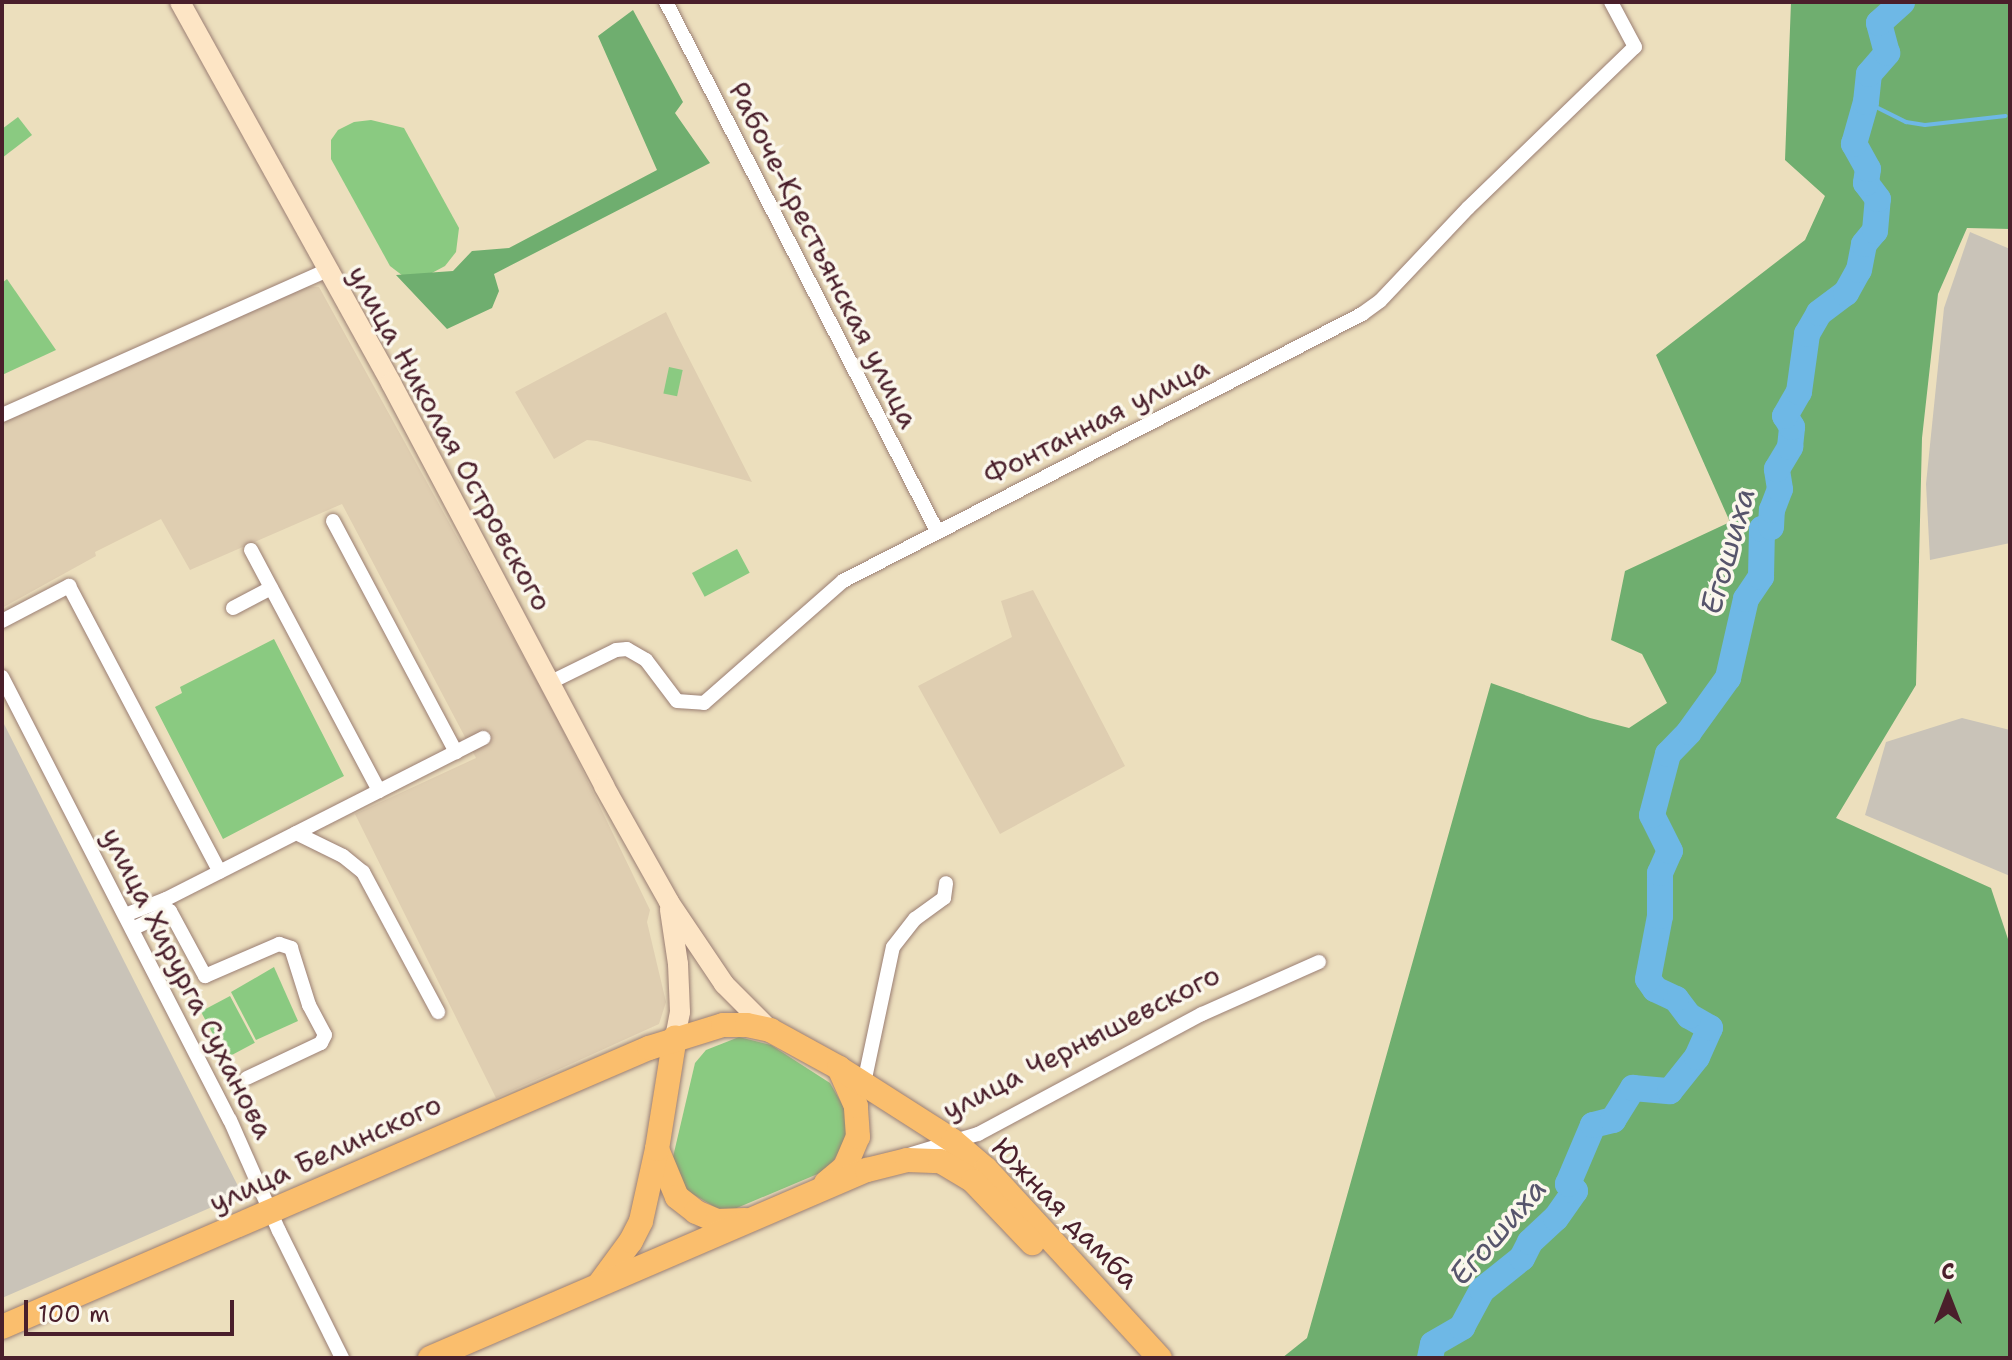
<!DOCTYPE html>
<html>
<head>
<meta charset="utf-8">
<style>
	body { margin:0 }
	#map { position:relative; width:2012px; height:1360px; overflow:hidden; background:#ecdfbd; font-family:"Shantell Sans",sans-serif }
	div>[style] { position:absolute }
	.built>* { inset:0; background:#dfceb1 }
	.industrial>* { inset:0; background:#c9c3b8 }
	.green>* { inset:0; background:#8aca81; transform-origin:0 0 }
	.forest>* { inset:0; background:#6fae6f }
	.stream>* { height:4px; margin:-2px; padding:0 2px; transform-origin:2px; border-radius:2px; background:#6eb8e6 }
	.river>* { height:26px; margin:-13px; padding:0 13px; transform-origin:13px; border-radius:13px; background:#6eb8e6 }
	.roads { filter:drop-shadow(0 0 2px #9b7f74) drop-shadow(0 0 2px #9b7f74) }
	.minor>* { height:14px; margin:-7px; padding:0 7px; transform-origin:7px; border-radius:7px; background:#fff }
	.secondary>* { height:20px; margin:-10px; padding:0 10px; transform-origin:10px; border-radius:10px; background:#fde5c5 }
	.primary>* { height:24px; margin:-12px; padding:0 12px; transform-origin:12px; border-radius:12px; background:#fabe6d }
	span { translate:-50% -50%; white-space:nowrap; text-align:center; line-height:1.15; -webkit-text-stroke:7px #fbf7ec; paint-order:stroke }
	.street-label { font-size:28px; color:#4a1f2b }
	.water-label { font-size:30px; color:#57556c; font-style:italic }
	.frame { position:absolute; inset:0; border:4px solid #4a1f2b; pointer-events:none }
	.north { position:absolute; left:1908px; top:1256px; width:80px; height:80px; -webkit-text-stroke:6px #fbf7ec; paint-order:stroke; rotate:0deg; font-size:22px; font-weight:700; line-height:32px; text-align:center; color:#4a1f2b }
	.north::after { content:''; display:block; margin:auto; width:28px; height:36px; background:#4a1f2b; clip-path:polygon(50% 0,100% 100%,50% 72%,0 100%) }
	.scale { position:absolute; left:24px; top:1300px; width:210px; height:36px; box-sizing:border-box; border:4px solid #4a1f2b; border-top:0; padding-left:10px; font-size:24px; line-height:28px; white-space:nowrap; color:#4a1f2b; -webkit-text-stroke:6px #fbf7ec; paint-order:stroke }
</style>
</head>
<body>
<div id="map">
	<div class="built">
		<div style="clip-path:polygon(304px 286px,319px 287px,556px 716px,650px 910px,647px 922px,666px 1002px,659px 1024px,496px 1098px,355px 814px,476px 758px,342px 504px,190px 570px,161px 519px,95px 552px,96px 556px,2px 608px,2px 423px)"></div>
		<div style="clip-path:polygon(666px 312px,677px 335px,752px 482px,597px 441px,587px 440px,554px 459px,515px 392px)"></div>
		<div style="clip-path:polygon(1033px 590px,1125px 766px,1000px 834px,918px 686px,1012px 637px,1001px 601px)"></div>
	</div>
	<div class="industrial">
		<div style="clip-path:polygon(1970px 232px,2010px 249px,2010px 543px,1930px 560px,1926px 484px,1944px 308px)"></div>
		<div style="clip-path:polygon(1962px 718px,2010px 730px,2010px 876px,1865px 815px,1886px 742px)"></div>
		<div style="clip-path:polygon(2px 720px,242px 1194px,2px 1298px)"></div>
	</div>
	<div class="green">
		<div style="clip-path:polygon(18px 117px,32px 135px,2px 158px,2px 129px)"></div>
		<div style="clip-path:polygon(371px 120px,404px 128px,459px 228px,456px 252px,445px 266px,430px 274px,403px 276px,390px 266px,331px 159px,331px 140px,338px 130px,354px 122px)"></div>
		<div style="clip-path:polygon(7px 279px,56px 350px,2px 375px,2px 283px)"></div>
		<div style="left:669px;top:367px;width:14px;height:27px;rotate:12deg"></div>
		<div style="left:737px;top:549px;width:27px;height:51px;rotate:62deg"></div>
		<div style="clip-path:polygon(274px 639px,344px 776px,223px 839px,155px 707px,182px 693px,180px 687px)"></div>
		<div style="clip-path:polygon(274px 967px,298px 1021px,256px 1040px,231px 992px)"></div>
		<div style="left:230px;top:996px;width:53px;height:33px;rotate:62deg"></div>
		<div style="clip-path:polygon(739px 1037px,771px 1045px,830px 1083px,846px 1111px,847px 1139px,832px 1163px,820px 1173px,725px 1213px,684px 1189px,673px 1157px,695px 1063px,706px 1050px)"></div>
	</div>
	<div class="forest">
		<div style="clip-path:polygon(1791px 2px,2010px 2px,2010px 229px,1967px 228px,1938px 294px,1922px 438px,1916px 685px,1836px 818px,1991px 888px,2010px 945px,2010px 1358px,1282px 1358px,1307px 1338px,1491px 683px,1590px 718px,1629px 728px,1667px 703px,1642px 654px,1611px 640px,1625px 571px,1730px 522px,1656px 355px,1805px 240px,1825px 196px,1785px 160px)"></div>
		<div style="clip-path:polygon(633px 10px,683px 102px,675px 113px,710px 163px,494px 274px,499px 291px,492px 308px,447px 329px,396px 275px,453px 271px,472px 251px,509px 248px,657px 170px,598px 36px)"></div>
	</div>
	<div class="stream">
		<div style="left:1866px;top:102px;width:45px;rotate:26.6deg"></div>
		<div style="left:1906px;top:122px;width:19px;rotate:9deg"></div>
		<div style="left:1925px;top:125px;width:81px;rotate:-6.4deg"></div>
	</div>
	<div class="river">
		<div style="left:1430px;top:1358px;width:14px;rotate:-78deg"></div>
		<div style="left:1433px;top:1344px;width:34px;rotate:-30deg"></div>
		<div style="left:1462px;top:1327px;width:42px;rotate:-61.6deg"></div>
		<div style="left:1482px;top:1290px;width:51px;rotate:-38.7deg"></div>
		<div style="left:1522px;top:1258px;width:18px;rotate:-63deg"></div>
		<div style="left:1530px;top:1242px;width:35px;rotate:-43deg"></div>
		<div style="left:1556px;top:1218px;width:33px;rotate:-55deg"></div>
		<div style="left:1575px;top:1191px;width:10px;rotate:-135deg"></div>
		<div style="left:1568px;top:1184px;width:64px;rotate:-67deg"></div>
		<div style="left:1593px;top:1125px;width:21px;rotate:-14deg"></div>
		<div style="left:1613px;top:1120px;width:38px;rotate:-58deg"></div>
		<div style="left:1633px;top:1088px;width:37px;rotate:5deg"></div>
		<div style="left:1670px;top:1091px;width:43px;rotate:-51.5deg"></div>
		<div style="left:1697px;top:1057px;width:32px;rotate:-66deg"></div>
		<div style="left:1710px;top:1028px;width:24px;rotate:-150deg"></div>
		<div style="left:1689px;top:1016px;width:21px;rotate:-127deg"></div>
		<div style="left:1676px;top:999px;width:23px;rotate:-155deg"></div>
		<div style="left:1655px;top:989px;width:12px;rotate:-125deg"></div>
		<div style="left:1648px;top:979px;width:64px;rotate:-79.2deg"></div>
		<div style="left:1660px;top:916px;width:43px;rotate:-90deg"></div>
		<div style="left:1660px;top:873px;width:24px;rotate:-66deg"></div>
		<div style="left:1670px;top:851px;width:40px;rotate:-116.6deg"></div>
		<div style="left:1652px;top:815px;width:63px;rotate:-75.3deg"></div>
		<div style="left:1668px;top:754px;width:30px;rotate:-46deg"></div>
		<div style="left:1689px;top:732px;width:67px;rotate:-54.2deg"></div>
		<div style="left:1728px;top:678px;width:81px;rotate:-77.2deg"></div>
		<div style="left:1746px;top:599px;width:27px;rotate:-56deg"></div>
		<div style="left:1761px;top:577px;width:48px;rotate:-88.8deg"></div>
		<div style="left:1762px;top:529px;width:9px;rotate:-13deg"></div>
		<div style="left:1771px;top:527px;width:17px;rotate:-87deg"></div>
		<div style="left:1772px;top:510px;width:22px;rotate:-69deg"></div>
		<div style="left:1780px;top:489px;width:20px;rotate:-99deg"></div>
		<div style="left:1777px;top:469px;width:26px;rotate:-59deg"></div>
		<div style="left:1790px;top:447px;width:20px;rotate:-84deg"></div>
		<div style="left:1792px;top:427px;width:13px;rotate:-122deg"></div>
		<div style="left:1785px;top:416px;width:28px;rotate:-60deg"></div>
		<div style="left:1799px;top:392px;width:59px;rotate:-82.1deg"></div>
		<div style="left:1807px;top:334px;width:24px;rotate:-60deg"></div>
		<div style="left:1819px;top:313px;width:34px;rotate:-37deg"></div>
		<div style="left:1846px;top:293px;width:26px;rotate:-61deg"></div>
		<div style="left:1859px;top:270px;width:26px;rotate:-79deg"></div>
		<div style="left:1864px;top:244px;width:17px;rotate:-50deg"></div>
		<div style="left:1875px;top:231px;width:32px;rotate:-85deg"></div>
		<div style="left:1878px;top:199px;width:20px;rotate:-127deg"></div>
		<div style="left:1866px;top:183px;width:14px;rotate:-82deg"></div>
		<div style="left:1868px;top:169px;width:29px;rotate:-119deg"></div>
		<div style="left:1854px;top:144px;width:44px;rotate:-74.1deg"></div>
		<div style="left:1866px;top:102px;width:28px;rotate:-84deg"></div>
		<div style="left:1869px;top:74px;width:28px;rotate:-49deg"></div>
		<div style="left:1887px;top:53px;width:31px;rotate:-105deg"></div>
		<div style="left:1879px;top:23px;width:31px;rotate:-42deg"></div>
	</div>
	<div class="roads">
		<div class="minor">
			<div style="left:666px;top:2px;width:594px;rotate:62.87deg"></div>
			<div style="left:2px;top:415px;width:354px;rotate:-24deg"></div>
			<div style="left:333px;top:521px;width:262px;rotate:62deg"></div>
			<div style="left:251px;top:550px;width:273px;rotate:62deg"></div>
			<div style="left:233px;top:608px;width:43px;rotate:-27.8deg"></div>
			<div style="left:2px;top:621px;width:76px;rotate:-27.6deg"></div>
			<div style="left:69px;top:586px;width:323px;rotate:62.2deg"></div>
			<div style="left:2px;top:677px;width:498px;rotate:62.8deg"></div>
			<div style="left:230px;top:1120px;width:121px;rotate:66.2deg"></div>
			<div style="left:279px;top:1231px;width:142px;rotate:63.6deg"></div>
			<div style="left:551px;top:682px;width:72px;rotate:-26.2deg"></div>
			<div style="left:616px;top:650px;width:11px;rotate:-5deg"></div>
			<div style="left:627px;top:649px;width:22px;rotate:30deg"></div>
			<div style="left:646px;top:660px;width:51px;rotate:52.9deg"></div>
			<div style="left:677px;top:701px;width:27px;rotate:4deg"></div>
			<div style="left:704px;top:703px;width:185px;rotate:-41.3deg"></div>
			<div style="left:843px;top:581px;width:584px;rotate:-27.22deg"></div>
			<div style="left:1362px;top:314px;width:22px;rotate:-36deg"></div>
			<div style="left:1380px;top:301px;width:128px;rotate:-46.6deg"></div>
			<div style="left:1468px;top:208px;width:232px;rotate:-44deg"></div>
			<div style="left:1635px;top:47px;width:51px;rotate:-118.1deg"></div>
			<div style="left:296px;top:833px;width:52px;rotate:26.1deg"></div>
			<div style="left:343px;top:856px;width:26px;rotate:39deg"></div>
			<div style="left:363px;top:872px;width:159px;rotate:61.8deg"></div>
			<div style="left:125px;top:915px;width:44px;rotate:-21.3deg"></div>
			<div style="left:166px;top:899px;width:356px;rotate:-26.9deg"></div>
			<div style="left:132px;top:929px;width:42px;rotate:-25.3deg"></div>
			<div style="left:170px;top:911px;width:74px;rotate:61.7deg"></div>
			<div style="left:205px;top:976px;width:81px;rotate:-23.4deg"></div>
			<div style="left:279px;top:944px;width:13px;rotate:18deg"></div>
			<div style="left:291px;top:948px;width:60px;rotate:72.5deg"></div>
			<div style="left:309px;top:1005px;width:34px;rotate:62deg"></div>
			<div style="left:325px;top:1035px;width:9px;rotate:117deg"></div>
			<div style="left:321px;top:1043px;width:82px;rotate:154.7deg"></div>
			<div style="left:864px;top:1083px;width:139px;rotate:-78deg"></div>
			<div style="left:893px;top:947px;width:36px;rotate:-52deg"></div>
			<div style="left:915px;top:919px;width:36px;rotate:-36deg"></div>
			<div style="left:944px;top:898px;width:15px;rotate:-82deg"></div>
			<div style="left:912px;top:1154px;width:69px;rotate:-16.9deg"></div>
			<div style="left:978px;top:1134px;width:254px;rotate:-28.2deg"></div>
			<div style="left:1202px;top:1014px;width:128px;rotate:-24deg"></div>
		</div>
		<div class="secondary">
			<div style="left:180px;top:2px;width:436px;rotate:61deg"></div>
			<div style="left:391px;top:383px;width:456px;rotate:62.1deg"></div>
			<div style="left:604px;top:786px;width:133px;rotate:60.7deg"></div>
			<div style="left:669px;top:902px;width:99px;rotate:56.1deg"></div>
			<div style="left:724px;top:984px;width:65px;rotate:45deg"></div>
			<div style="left:670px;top:910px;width:55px;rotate:81.6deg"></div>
			<div style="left:678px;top:964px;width:48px;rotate:87.6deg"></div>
			<div style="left:680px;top:1012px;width:25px;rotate:101deg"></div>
		</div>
		<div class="primary">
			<div style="left:657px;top:1149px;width:52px;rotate:67.4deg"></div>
			<div style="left:677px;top:1197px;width:24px;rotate:38deg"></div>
			<div style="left:696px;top:1212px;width:23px;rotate:23deg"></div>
			<div style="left:717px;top:1221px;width:28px;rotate:-2deg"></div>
			<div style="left:826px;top:1183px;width:25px;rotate:-40deg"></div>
			<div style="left:845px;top:1167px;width:33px;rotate:-67deg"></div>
			<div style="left:858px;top:1137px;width:31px;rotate:-94deg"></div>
			<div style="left:856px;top:1106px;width:42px;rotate:-114.1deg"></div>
			<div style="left:600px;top:1283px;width:52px;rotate:-53.6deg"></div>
			<div style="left:631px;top:1241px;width:22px;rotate:-63deg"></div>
			<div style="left:641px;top:1221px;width:74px;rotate:-77.5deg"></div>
			<div style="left:657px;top:1149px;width:113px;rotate:-80.9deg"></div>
			<div style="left:2px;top:1327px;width:705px;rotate:-23.33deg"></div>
			<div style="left:649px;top:1048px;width:77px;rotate:-17.3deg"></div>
			<div style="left:723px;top:1025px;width:24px"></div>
			<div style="left:747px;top:1025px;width:24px;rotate:12deg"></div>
			<div style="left:770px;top:1030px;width:79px;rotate:28.8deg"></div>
			<div style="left:839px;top:1068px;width:135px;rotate:32.6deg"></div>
			<div style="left:953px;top:1141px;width:43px;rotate:40.3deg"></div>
			<div style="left:986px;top:1169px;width:257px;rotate:47.4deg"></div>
			<div style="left:430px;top:1358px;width:476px;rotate:-23.3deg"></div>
			<div style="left:867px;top:1170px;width:41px;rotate:-14deg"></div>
			<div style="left:907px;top:1160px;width:33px;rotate:2deg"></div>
			<div style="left:940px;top:1161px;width:39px;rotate:31deg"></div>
			<div style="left:973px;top:1181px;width:86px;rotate:46.4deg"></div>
		</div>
	</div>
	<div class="street-label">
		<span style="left:824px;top:255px;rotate:63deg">Рабоче-Крестьянская улица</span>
		<span style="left:1096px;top:421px;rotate:-27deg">Фонтанная улица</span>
		<span style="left:450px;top:438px;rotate:61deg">улица Николая Островского</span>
		<span style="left:188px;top:983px;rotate:63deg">улица Хирурга Суханова</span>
		<span style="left:1081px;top:1042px;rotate:-27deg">улица Чернышевского</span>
		<span style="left:325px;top:1153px;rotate:-24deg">улица Белинского</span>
		<span style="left:1066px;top:1213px;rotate:46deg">Южная дамба</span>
	</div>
	<div class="water-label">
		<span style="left:1728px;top:551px;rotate:-74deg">Егошиха</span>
		<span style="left:1498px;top:1232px;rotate:-49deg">Егошиха</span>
	</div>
	<div class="frame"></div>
	<div class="north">С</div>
	<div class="scale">100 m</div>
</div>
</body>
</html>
